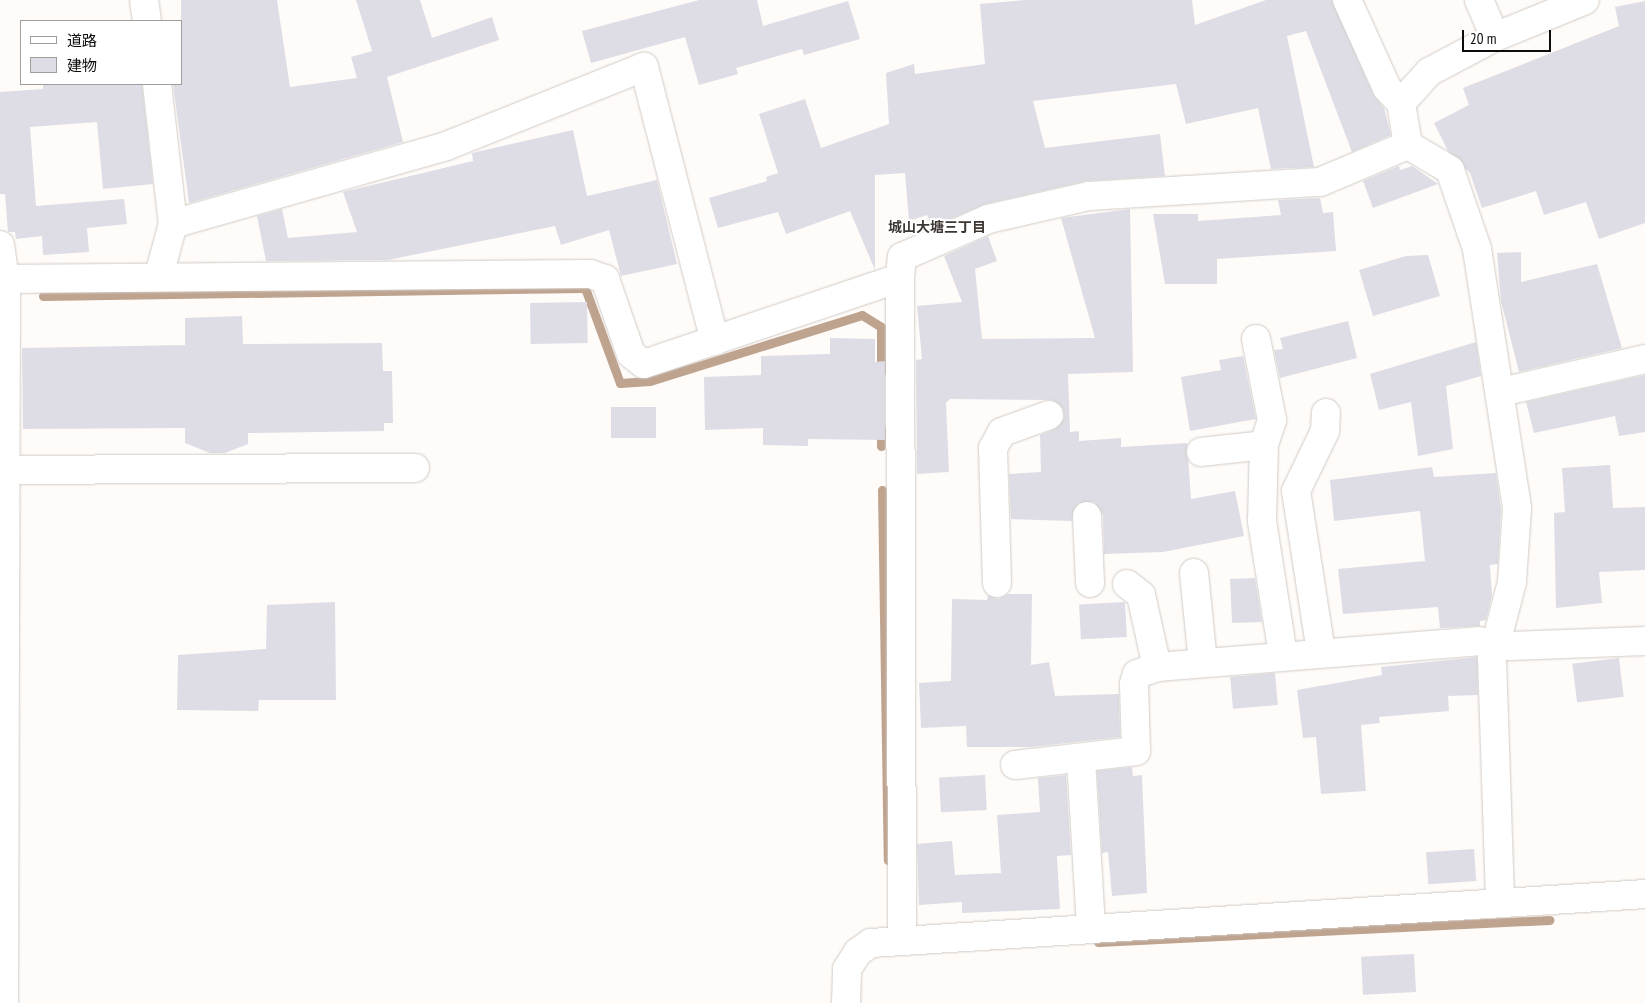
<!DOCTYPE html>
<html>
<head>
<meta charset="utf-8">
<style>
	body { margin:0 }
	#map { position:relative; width:1645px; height:1003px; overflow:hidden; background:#fefbf9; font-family:"PT Sans Narrow","Noto Sans JP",sans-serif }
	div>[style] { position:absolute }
	.stream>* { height:9px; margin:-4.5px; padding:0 4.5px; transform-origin:4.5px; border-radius:4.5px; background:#bea38f }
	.building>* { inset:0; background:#dedde5; transform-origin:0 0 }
	.roads { filter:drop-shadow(0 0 1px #d2cbc5) drop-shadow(0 0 1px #d2cbc5) }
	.minor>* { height:28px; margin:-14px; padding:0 14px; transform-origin:14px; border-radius:14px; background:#fff }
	span { translate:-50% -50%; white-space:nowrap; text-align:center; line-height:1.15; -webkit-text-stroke:4px #fff; paint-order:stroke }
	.neighbourhood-label { font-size:14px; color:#3d3733; font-weight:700 }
	.legend { position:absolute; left:20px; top:20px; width:162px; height:65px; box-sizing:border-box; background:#fff; border:1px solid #9f9e9d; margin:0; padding:6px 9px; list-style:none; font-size:15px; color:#0e0c0a }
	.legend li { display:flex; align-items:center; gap:10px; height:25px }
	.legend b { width:25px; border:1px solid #9f9e9d }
	.scale { position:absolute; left:1462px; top:30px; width:89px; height:22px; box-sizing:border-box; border:2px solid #0e0c0a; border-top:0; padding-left:6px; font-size:15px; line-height:18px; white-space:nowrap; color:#0e0c0a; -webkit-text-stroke:4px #fff; paint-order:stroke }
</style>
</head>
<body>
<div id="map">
	<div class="stream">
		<div style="left:43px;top:296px;width:542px;rotate:-0.85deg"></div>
		<div style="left:585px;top:288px;width:101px;rotate:69.8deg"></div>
		<div style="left:620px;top:383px;width:30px;rotate:-4deg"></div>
		<div style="left:650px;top:381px;width:222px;rotate:-17.3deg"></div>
		<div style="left:862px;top:315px;width:22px;rotate:32deg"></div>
		<div style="left:881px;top:327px;width:45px;rotate:90deg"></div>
		<div style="left:881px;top:428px;width:18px;rotate:90deg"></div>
		<div style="left:882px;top:490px;width:370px;rotate:89.1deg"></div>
		<div style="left:1098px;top:942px;width:452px;rotate:-2.8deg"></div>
	</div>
	<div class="building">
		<div style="clip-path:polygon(181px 0,277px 0,290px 87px,357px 78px,351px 57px,372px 51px,356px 0,420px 0,432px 38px,492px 17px,499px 40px,387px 77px,403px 142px,189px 203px,173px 84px,181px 84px)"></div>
		<div style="clip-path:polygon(699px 0,757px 0,763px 26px,848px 1px,860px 39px,804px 55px,802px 49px,736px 68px,738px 74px,699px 85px,685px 37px,591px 63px,582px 31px)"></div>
		<div style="clip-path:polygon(1026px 0,1192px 0,1195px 25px,1266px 0,1332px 0,1373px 94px,1384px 108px,1391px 135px,1352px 152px,1306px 31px,1287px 36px,1314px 167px,1271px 169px,1258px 108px,1186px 124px,1176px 84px,1033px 101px,1045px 148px,1160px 134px,1165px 176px,1086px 181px,985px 204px,932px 227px,927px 215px,909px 221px,905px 173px,875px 175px,875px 270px,850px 211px,786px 234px,778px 212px,718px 228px,709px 198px,767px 181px,766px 177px,778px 173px,759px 114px,805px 99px,821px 148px,889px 124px,886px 73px,914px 64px,915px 74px,985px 64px,980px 4px)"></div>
		<div style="clip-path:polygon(1645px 1px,1645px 223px,1599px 239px,1586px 202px,1544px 215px,1536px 191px,1482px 208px,1470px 173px,1448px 151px,1434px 123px,1469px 105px,1463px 88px,1619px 26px,1615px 7px)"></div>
		<div style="clip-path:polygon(43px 84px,142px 84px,153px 184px,103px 189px,97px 122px,30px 127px,36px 206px,124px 199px,127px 224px,87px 228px,89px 252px,43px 255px,42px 236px,16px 239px,15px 232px,8px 232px,5px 194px,0 194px,0 92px,43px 89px)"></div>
		<div style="clip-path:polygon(573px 130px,587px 196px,657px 180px,677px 264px,621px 276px,609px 230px,561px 245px,555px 226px,388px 260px,266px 261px,257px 216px,282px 209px,288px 238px,357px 232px,343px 192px,473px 161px,472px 153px)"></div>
		<div style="clip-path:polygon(1399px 166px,1400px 170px,1412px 166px,1438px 184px,1373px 208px,1363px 181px)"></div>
		<div style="clip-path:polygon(1320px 198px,1323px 213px,1333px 212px,1336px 251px,1217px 259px,1217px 284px,1165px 284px,1153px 214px,1198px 214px,1198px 221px,1281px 215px,1278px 200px)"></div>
		<div style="clip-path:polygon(1130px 209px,1133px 372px,1068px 374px,1070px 432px,1079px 431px,1079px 441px,1121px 438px,1121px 447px,1187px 443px,1191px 499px,1235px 491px,1244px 536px,1163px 552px,1104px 554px,1103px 515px,1094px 502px,1078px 503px,1072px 521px,1011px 519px,1009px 474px,1041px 472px,1040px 435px,1055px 429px,1064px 418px,1063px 409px,1052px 400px,950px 399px,946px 403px,949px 472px,917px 474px,916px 360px,922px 359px,917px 306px,962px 302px,944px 256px,988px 236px,997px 261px,975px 269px,982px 339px,1095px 338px,1061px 218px)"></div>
		<div style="clip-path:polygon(1521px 252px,1521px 282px,1597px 264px,1622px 348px,1519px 372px,1501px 301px,1497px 253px)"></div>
		<div style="clip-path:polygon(1428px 255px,1440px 296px,1373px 316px,1359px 270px,1406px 256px)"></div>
		<div style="left:587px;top:302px;width:41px;height:57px;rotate:89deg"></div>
		<div style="clip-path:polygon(242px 316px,243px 344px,382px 343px,383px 371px,392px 371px,393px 423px,384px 423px,384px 431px,248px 433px,248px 444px,225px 453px,210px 453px,185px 443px,185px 428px,23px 429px,22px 348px,185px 345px,185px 318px)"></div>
		<div style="clip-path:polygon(1348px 321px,1357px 358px,1280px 378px,1274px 350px,1283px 349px,1280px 338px)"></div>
		<div style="clip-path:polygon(830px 338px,875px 339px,875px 362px,885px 361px,885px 440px,808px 439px,808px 446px,763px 445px,763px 428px,705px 430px,704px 377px,761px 375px,761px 356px,830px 354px)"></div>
		<div style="clip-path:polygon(1476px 342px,1481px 376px,1446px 386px,1453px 449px,1418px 456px,1411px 402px,1379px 410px,1370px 374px)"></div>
		<div style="clip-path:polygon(1243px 356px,1256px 419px,1190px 431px,1181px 377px,1221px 370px,1219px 360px)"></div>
		<div style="clip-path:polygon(1645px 375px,1645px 432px,1619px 436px,1615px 416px,1534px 433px,1526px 402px)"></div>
		<div style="left:611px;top:407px;width:45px;height:31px"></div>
		<div style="clip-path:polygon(1610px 465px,1613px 508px,1645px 507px,1645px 570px,1599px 572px,1602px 603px,1556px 608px,1554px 513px,1565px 512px,1562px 468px)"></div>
		<div style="clip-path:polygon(1432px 467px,1434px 477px,1496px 473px,1501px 509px,1498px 564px,1490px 565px,1492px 596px,1486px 620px,1480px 621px,1480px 626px,1440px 628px,1438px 607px,1343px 614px,1338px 569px,1425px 561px,1420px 511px,1334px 521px,1330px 480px)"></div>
		<div style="clip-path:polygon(1255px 578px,1262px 622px,1232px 623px,1230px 579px)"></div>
		<div style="clip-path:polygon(1008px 594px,1032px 594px,1031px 665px,1049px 662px,1055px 696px,1119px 694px,1120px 737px,1031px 747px,967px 747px,966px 726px,921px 728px,919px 683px,951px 681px,952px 599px,987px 600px,988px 595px,998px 599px)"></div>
		<div style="clip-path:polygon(335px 602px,336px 700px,259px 700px,258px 711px,177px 710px,178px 655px,266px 649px,267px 605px)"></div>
		<div style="left:1125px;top:602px;width:35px;height:46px;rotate:87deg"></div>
		<div style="clip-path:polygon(1477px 657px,1478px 695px,1448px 696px,1449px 711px,1379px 717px,1380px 723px,1361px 725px,1366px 791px,1321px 794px,1316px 737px,1303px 738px,1297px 690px,1382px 675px,1381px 667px)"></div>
		<div style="left:1619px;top:658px;width:39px;height:47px;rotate:83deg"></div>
		<div style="left:1275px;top:673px;width:32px;height:45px;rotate:85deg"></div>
		<div style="clip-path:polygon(1132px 767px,1133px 776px,1142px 775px,1147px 893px,1112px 896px,1108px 852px,1102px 853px,1097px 771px)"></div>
		<div style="left:985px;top:775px;width:35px;height:46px;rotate:87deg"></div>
		<div style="clip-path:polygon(1066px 775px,1071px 855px,1057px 856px,1060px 909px,962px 913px,962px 902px,919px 905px,917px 844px,952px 841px,955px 875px,1001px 873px,997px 815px,1040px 812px,1038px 778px)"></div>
		<div style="left:1474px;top:849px;width:32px;height:48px;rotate:86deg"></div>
		<div style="left:1414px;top:954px;width:38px;height:53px;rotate:87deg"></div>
	</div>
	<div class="roads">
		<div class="minor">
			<div style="left:144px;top:0;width:21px;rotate:82deg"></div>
			<div style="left:1347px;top:0;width:97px;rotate:65.6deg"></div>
			<div style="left:1387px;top:88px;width:21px;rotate:47deg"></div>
			<div style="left:1401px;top:103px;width:43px;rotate:80.5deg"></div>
			<div style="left:1408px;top:145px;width:49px;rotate:30.8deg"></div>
			<div style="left:1450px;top:170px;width:83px;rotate:71.1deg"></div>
			<div style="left:1477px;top:249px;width:262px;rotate:81.2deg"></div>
			<div style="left:1517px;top:508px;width:74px;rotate:93.9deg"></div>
			<div style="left:1512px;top:582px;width:79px;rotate:104.7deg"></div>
			<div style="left:1492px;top:658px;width:245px;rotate:88.1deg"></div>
			<div style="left:1479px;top:0;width:40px;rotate:66.6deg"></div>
			<div style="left:157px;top:84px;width:141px;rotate:83.5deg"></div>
			<div style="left:173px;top:224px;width:53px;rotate:105.4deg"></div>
			<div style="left:1401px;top:103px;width:42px;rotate:-47.9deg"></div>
			<div style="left:1429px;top:72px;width:75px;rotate:-27.9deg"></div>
			<div style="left:1495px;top:37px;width:97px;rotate:-22.3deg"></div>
			<div style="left:173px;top:224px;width:284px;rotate:-15.9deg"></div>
			<div style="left:446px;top:146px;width:213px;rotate:-21.8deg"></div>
			<div style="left:644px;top:67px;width:283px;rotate:75.5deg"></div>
			<div style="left:0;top:245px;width:41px;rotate:81.7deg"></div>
			<div style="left:6px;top:286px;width:717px;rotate:90.16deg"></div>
			<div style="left:900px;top:278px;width:21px;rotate:-85deg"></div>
			<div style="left:902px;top:257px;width:94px;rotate:-23.8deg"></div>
			<div style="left:988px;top:219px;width:104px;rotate:-12.8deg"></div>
			<div style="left:1089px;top:196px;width:231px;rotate:-3.5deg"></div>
			<div style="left:1320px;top:182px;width:95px;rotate:-22.8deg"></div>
			<div style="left:4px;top:279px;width:586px;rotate:-0.49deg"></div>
			<div style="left:590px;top:274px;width:16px;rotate:18deg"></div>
			<div style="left:605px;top:279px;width:79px;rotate:70.9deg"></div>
			<div style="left:631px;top:354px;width:16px;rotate:38deg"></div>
			<div style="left:644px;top:364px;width:270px;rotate:-18.6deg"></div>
			<div style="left:900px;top:278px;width:661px;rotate:89.83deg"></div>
			<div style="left:1256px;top:339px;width:83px;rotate:78.8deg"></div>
			<div style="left:1272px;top:420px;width:26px;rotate:108deg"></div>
			<div style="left:1264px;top:445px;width:76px;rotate:91.5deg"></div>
			<div style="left:1262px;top:521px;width:136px;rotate:81.1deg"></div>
			<div style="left:1501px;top:392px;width:148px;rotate:-12.9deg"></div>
			<div style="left:1201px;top:452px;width:63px;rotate:-6.3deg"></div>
			<div style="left:2px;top:470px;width:413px;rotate:-0.3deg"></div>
			<div style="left:1087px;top:516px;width:67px;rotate:87.4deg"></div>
			<div style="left:1194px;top:573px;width:90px;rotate:84.3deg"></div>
			<div style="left:997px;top:583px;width:135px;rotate:-91.7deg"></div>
			<div style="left:993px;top:448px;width:18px;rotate:-61deg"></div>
			<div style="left:1002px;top:432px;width:50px;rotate:-19.9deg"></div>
			<div style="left:1127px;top:584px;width:18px;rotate:38deg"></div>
			<div style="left:1141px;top:595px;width:74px;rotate:77.5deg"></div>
			<div style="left:1157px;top:667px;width:322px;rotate:-4.6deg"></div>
			<div style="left:1478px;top:641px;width:33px;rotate:9deg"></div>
			<div style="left:1511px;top:646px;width:134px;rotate:-2.1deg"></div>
			<div style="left:1321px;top:652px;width:163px;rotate:-98.8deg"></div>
			<div style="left:1296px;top:491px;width:67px;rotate:-64.2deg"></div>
			<div style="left:1325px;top:431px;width:18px;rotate:-87deg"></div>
			<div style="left:1081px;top:759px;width:168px;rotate:86.6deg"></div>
			<div style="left:1015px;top:765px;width:122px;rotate:-6.6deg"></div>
			<div style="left:1136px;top:751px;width:67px;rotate:-91.7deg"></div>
			<div style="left:1134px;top:684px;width:10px;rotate:-73deg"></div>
			<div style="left:1137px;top:674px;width:21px;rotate:-19deg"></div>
			<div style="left:846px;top:1003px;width:34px;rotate:-88deg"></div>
			<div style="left:847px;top:969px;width:20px;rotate:-57deg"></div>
			<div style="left:858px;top:952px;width:16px;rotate:-35deg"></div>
			<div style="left:871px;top:943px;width:776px;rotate:-3.62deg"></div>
		</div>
	</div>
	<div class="neighbourhood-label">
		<span style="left:937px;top:227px">城山大塘三丁目</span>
	</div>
	<ul class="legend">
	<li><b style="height:6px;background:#fff"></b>道路</li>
	<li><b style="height:14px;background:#dedde5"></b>建物</li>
	</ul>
	<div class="scale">20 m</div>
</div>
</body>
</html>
